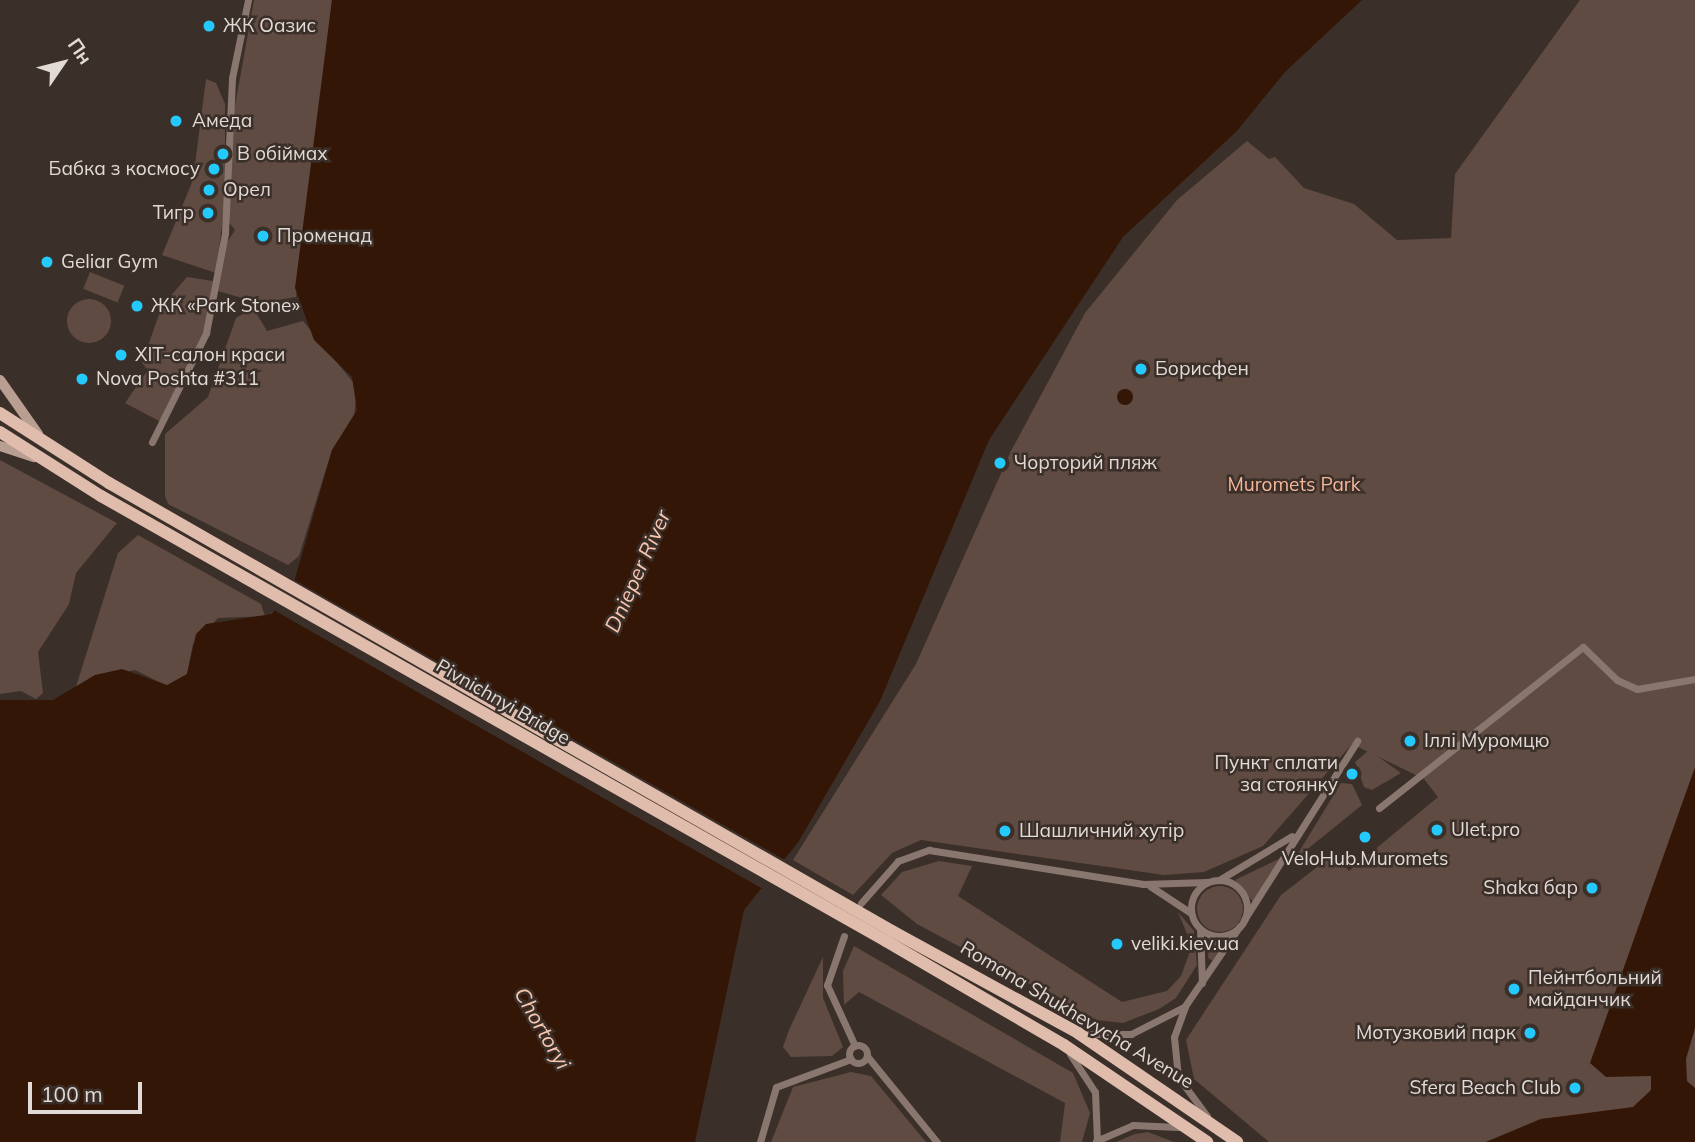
<!DOCTYPE html>
<html>
<head>
<meta charset="utf-8">
<style>
	body { margin:0 }
	#map { position:relative; width:1695px; height:1142px; overflow:hidden; background:#3b2f29; font-family:Mulish,sans-serif }
	div>[style] { position:absolute }
	.green>* { inset:0; background:#604b42; transform-origin:0 0 }
	.round { border-radius:50% }
	.water>* { inset:0; background:#341606 }
	.pier>* { inset:0; background:#3b2f29 }
	.street>* { height:7px; margin:-3.5px; padding:0 3.5px; transform-origin:3.5px; border-radius:3.5px; background:#89776f }
	.street>.ring { margin:-3.5px; padding:0; box-sizing:content-box; background:none; border:7px solid #89776f; border-radius:50% }
	.secondary>* { height:10px; margin:-5px; padding:0 5px; transform-origin:5px; border-radius:5px; background:#b99e92 }
	.primary>* { height:12px; margin:-6px; padding:0 6px; transform-origin:6px; border-radius:6px; background:#dfbcac }
	.primary-bridge>* { height:12px; margin:-6px; padding:0 6px; transform-origin:6px; border-radius:6px; background:#dfbcac }
	.dots>* { width:19px; height:19px; translate:-50% -50%; box-sizing:border-box; border:4px solid #3b2f29; border-radius:50% }
	span { translate:-50% -50%; white-space:nowrap; text-align:center; line-height:1.15; -webkit-text-stroke:5px #3b2f29; paint-order:stroke }
	.poi-label { font-size:19px; color:#e2dad6 }
	.left { translate:0 -50%; text-align:left }
	.right { translate:-100% -50%; text-align:right }
	.park-label { font-size:19px; color:#f6b799 }
	.street-label { font-size:19px; color:#e2dad6 }
	.water-label { font-size:21px; color:#fbc7af; font-style:italic }
	.north { position:absolute; left:28px; top:28px; width:70px; height:70px; -webkit-text-stroke:5px #3b2f29; paint-order:stroke; rotate:55deg; font-size:19px; font-weight:700; line-height:28px; text-align:center; color:#e2dad6 }
	.north::after { content:''; display:block; margin:auto; width:24px; height:32px; background:#e2dad6; clip-path:polygon(50% 0,100% 100%,50% 72%,0 100%) }
	.scale { position:absolute; left:28px; top:1082px; width:114px; height:32px; box-sizing:border-box; border:4px solid #e2dad6; border-top:0; padding-left:9px; font-size:21px; line-height:24px; white-space:nowrap; color:#e2dad6; -webkit-text-stroke:5px #3b2f29; paint-order:stroke }
</style>
</head>
<body>
<div id="map">
	<div class="green">
		<div style="clip-path:polygon(254px 0,332px 0,296px 297px,259px 303px,218px 291px,224px 247px,235px 230px,228px 221px,231px 128px)"></div>
		<div style="clip-path:polygon(1580px 0,1695px 0,1695px 1138px,1605px 1112px,1541px 1119px,1486px 1142px,1269px 1142px,1194px 1079px,1186px 1040px,1281px 895px,1334px 854px,1349px 871px,1438px 797px,1424px 779px,1352px 744px,1263px 846px,1204px 872px,1164px 875px,921px 840px,892px 853px,853px 895px,793px 860px,916px 664px,1011px 451px,1085px 313px,1177px 200px,1247px 141px,1269px 159px,1275px 157px,1304px 188px,1354px 204px,1397px 240px,1451px 238px,1455px 174px)"></div>
		<div style="clip-path:polygon(206px 79px,216px 83px,225px 104px,225px 202px,216px 273px,162px 255px,193px 180px)"></div>
		<div style="left:90px;top:272px;width:37px;height:18px;rotate:22deg"></div>
		<div style="clip-path:polygon(187px 277px,213px 281px,205px 333px,161px 422px,125px 403px,148px 370px,142px 363px,162px 306px)"></div>
		<div class="round" style="left:67px;top:299px;width:44px;height:44px"></div>
		<div style="clip-path:polygon(253px 308px,267px 331px,303px 321px,357px 387px,354px 417px,332px 450px,299px 556px,288px 565px,168px 504px,165px 496px,165px 434px,208px 397px,236px 318px)"></div>
		<div style="clip-path:polygon(0 460px,117px 523px,76px 573px,69px 604px,38px 652px,43px 693px,36px 699px,21px 691px,0 694px)"></div>
		<div style="clip-path:polygon(138px 535px,261px 604px,265px 616px,218px 618px,193px 644px,187px 674px,177px 682px,167px 686px,135px 670px,89px 680px,74px 693px,118px 553px)"></div>
		<div style="clip-path:polygon(1369px 750px,1401px 773px,1372px 790px,1364px 787px,1355px 762px)"></div>
		<div style="clip-path:polygon(1341px 783px,1352px 784px,1362px 805px,1294px 860px)"></div>
		<div style="clip-path:polygon(1279px 859px,1253px 902px,1235px 880px)"></div>
		<div style="clip-path:polygon(939px 861px,972px 866px,958px 896px,1122px 1002px,1167px 991px,1181px 976px,1192px 946px,1178px 912px,1194px 931px,1197px 965px,1176px 998px,1159px 1009px,1123px 1023px,1097px 1020px,917px 924px,881px 895px,902px 872px)"></div>
		<div class="round" style="left:1197px;top:886px;width:46px;height:46px"></div>
		<div style="clip-path:polygon(1209px 937px,1227px 941px,1213px 961px,1208px 958px)"></div>
		<div style="clip-path:polygon(854px 946px,1073px 1073px,1090px 1113px,1082px 1142px,1060px 1142px,1065px 1103px,859px 992px,844px 1005px,843px 971px)"></div>
		<div style="clip-path:polygon(823px 957px,823px 998px,843px 1047px,832px 1056px,791px 1057px,783px 1047px,789px 1030px)"></div>
		<div style="clip-path:polygon(851px 1072px,871px 1076px,926px 1142px,771px 1142px,793px 1087px)"></div>
		<div style="clip-path:polygon(1148px 1132px,1174px 1142px,1116px 1142px,1135px 1134px)"></div>
	</div>
	<div class="water">
		<div style="clip-path:polygon(332px 0,1362px 0,1285px 72px,1236px 132px,1123px 237px,989px 440px,880px 701px,799px 841px,744px 910px,695px 1142px,0 1142px,0 700px,53px 700px,95px 675px,122px 669px,167px 685px,187px 674px,196px 634px,206px 624px,272px 614px,294px 582px,332px 450px,357px 410px,352px 377px,314px 340px,295px 288px)"></div>
		<div class="round" style="left:1117px;top:389px;width:16px;height:16px"></div>
		<div style="clip-path:polygon(1695px 767px,1695px 1028px,1686px 1059px,1687px 1081px,1695px 1088px,1695px 1142px,1486px 1142px,1541px 1119px,1633px 1107px,1651px 1090px,1651px 1076px,1606px 1077px,1590px 1063px)"></div>
	</div>
	<div class="pier">
		<div style="clip-path:polygon(291px 578px,783px 859px,789px 859px,763px 889px,272px 609px)"></div>
	</div>
	<div class="street">
		<div style="left:152px;top:442px;width:122px;rotate:-63.6deg"></div>
		<div style="left:206px;top:333px;width:102px;rotate:-79.2deg"></div>
		<div style="left:225px;top:233px;width:155px;rotate:-87.4deg"></div>
		<div style="left:232px;top:78px;width:80px;rotate:-78.4deg"></div>
		<div style="left:1379px;top:808px;width:260px;rotate:-38.3deg"></div>
		<div style="left:1583px;top:647px;width:47px;rotate:44.1deg"></div>
		<div style="left:1617px;top:680px;width:22px;rotate:24deg"></div>
		<div style="left:1637px;top:689px;width:59px;rotate:-9.8deg"></div>
		<div style="left:1219px;top:880px;width:85px;rotate:-31.1deg"></div>
		<div class="ring" style="left:1191px;top:880px;width:49px;height:49px"></div>
		<div style="left:1150px;top:886px;width:49px;rotate:33.4deg"></div>
		<div style="left:861px;top:903px;width:56px;rotate:-48.6deg"></div>
		<div style="left:898px;top:861px;width:33px;rotate:-20deg"></div>
		<div style="left:929px;top:850px;width:217px;rotate:9deg"></div>
		<div style="left:1143px;top:884px;width:65px;rotate:-1.8deg"></div>
		<div style="left:1244px;top:920px;width:212px;rotate:-57.7deg"></div>
		<div style="left:1200px;top:929px;width:54px;rotate:87.9deg"></div>
		<div style="left:844px;top:936px;width:52px;rotate:109.1deg"></div>
		<div style="left:827px;top:985px;width:67px;rotate:65.3deg"></div>
		<div style="left:1084px;top:1034px;width:47px"></div>
		<div style="left:1131px;top:1034px;width:59px;rotate:-27deg"></div>
		<div class="ring" style="left:849px;top:1045px;width:11px;height:11px"></div>
		<div style="left:1070px;top:1054px;width:45px;rotate:56.7deg"></div>
		<div style="left:1095px;top:1092px;width:48px;rotate:87.6deg"></div>
		<div style="left:867px;top:1056px;width:111px;rotate:50.9deg"></div>
		<div style="left:1207px;top:1116px;width:49px;rotate:-126.6deg"></div>
		<div style="left:1178px;top:1077px;width:40px;rotate:-95.7deg"></div>
		<div style="left:1174px;top:1037px;width:33px;rotate:-70deg"></div>
		<div style="left:1185px;top:1006px;width:96px;rotate:-55.6deg"></div>
		<div style="left:1096px;top:1141px;width:40px;rotate:-23.4deg"></div>
		<div style="left:1133px;top:1125px;width:45px;rotate:2.5deg"></div>
		<div style="left:760px;top:1142px;width:57px;rotate:-73.8deg"></div>
		<div style="left:776px;top:1087px;width:80px;rotate:-20.5deg"></div>
	</div>
	<div class="secondary">
		<div style="left:0;top:380px;width:66px;rotate:54.9deg"></div>
		<div style="left:0;top:446px;width:36px;rotate:18deg"></div>
	</div>
	<div class="primary">
		<div style="left:0;top:413px;width:130px;rotate:32.7deg"></div>
		<div style="left:0;top:432px;width:120px;rotate:32.4deg"></div>
		<div style="left:892px;top:931px;width:212px;rotate:28.7deg"></div>
		<div style="left:1078px;top:1033px;width:193px;rotate:34.4deg"></div>
		<div style="left:886px;top:941px;width:206px;rotate:30.3deg"></div>
		<div style="left:1064px;top:1045px;width:173px;rotate:34.1deg"></div>
	</div>
	<div class="primary-bridge">
		<div style="left:109px;top:483px;width:902px;rotate:29.78deg"></div>
		<div style="left:101px;top:496px;width:902px;rotate:29.55deg"></div>
	</div>
	<div class="dots">
		<div style="left:209px;top:26px;background:#24c9fe"></div>
		<div style="left:176px;top:121px;background:#24c9fe"></div>
		<div style="left:223px;top:154px;background:#24c9fe"></div>
		<div style="left:214px;top:169px;background:#24c9fe"></div>
		<div style="left:209px;top:190px;background:#24c9fe"></div>
		<div style="left:208px;top:213px;background:#24c9fe"></div>
		<div style="left:263px;top:236px;background:#24c9fe"></div>
		<div style="left:47px;top:262px;background:#24c9fe"></div>
		<div style="left:137px;top:306px;background:#24c9fe"></div>
		<div style="left:121px;top:355px;background:#24c9fe"></div>
		<div style="left:1141px;top:369px;background:#24c9fe"></div>
		<div style="left:82px;top:379px;background:#24c9fe"></div>
		<div style="left:1000px;top:463px;background:#24c9fe"></div>
		<div style="left:1410px;top:741px;background:#24c9fe"></div>
		<div style="left:1352px;top:774px;background:#24c9fe"></div>
		<div style="left:1437px;top:830px;background:#24c9fe"></div>
		<div style="left:1005px;top:831px;background:#24c9fe"></div>
		<div style="left:1365px;top:837px;background:#24c9fe"></div>
		<div style="left:1592px;top:888px;background:#24c9fe"></div>
		<div style="left:1117px;top:944px;background:#24c9fe"></div>
		<div style="left:1514px;top:989px;background:#24c9fe"></div>
		<div style="left:1530px;top:1033px;background:#24c9fe"></div>
		<div style="left:1575px;top:1088px;background:#24c9fe"></div>
	</div>
	<div class="poi-label">
		<span class="left" style="left:223px;top:26px">ЖК Оазис</span>
		<span class="left" style="left:192px;top:121px">Амеда</span>
		<span class="left" style="left:237px;top:154px">В обіймах</span>
		<span class="right" style="left:200px;top:169px">Бабка з космосу</span>
		<span class="left" style="left:223px;top:190px">Орел</span>
		<span class="right" style="left:194px;top:213px">Тигр</span>
		<span class="left" style="left:277px;top:236px">Променад</span>
		<span class="left" style="left:61px;top:262px">Geliar Gym</span>
		<span class="left" style="left:151px;top:306px">ЖК «Park Stone»</span>
		<span class="left" style="left:135px;top:355px">ХІТ-салон краси</span>
		<span class="left" style="left:1155px;top:369px">Борисфен</span>
		<span class="left" style="left:96px;top:379px">Nova Poshta #311</span>
		<span class="left" style="left:1014px;top:463px">Чорторий пляж</span>
		<span class="left" style="left:1424px;top:741px">Іллі Муромцю</span>
		<span class="right" style="left:1338px;top:774px">Пункт сплати<br>за стоянку</span>
		<span class="left" style="left:1451px;top:830px">Ulet.pro</span>
		<span class="left" style="left:1019px;top:831px">Шашличний хутір</span>
		<span style="left:1365px;top:859px">VeloHub.Muromets</span>
		<span class="right" style="left:1578px;top:888px">Shaka бар</span>
		<span class="left" style="left:1131px;top:944px">veliki.kiev.ua</span>
		<span class="left" style="left:1528px;top:989px">Пейнтбольний<br>майданчик</span>
		<span class="right" style="left:1516px;top:1033px">Мотузковий парк</span>
		<span class="right" style="left:1561px;top:1088px">Sfera Beach Club</span>
	</div>
	<div class="park-label">
		<span style="left:1294px;top:485px">Muromets Park</span>
	</div>
	<div class="street-label">
		<span style="left:503px;top:702px;rotate:30deg">Pivnichnyi Bridge</span>
		<span style="left:1077px;top:1015px;rotate:31deg">Romana Shukhevycha Avenue</span>
	</div>
	<div class="water-label">
		<span style="left:637px;top:571px;rotate:-66deg">Dnieper River</span>
		<span style="left:543px;top:1028px;rotate:60deg">Chortoryi</span>
	</div>
	<div class="north">Пн</div>
	<div class="scale">100 m</div>
</div>
</body>
</html>
